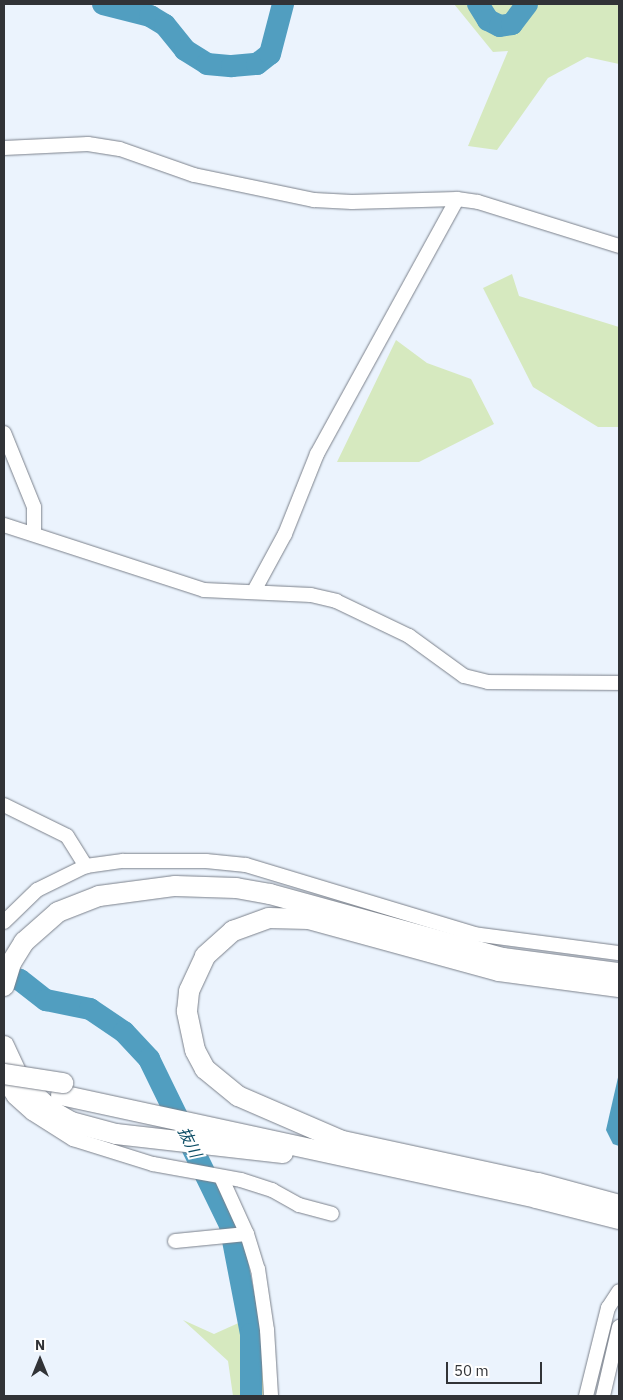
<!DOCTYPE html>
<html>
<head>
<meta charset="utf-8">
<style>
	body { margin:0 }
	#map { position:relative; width:623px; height:1400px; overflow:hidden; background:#ebf3fd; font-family:"IBM Plex Sans","Noto Sans JP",sans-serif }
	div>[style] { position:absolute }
	.green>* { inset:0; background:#d6e9bf }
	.water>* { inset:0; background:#519ec0 }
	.river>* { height:22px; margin:-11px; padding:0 11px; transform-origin:11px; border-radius:11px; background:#519ec0 }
	.roads { filter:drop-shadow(0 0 1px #7b818b) drop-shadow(0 0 1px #7b818b) }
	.minor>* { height:14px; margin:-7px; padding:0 7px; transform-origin:7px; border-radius:7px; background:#fff }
	.highway>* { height:20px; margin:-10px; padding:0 10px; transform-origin:10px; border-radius:10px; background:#fff }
	.bridges { filter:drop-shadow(0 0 1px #7b818b) drop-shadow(0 0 1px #7b818b) }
	.highway-bridge>* { height:20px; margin:-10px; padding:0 10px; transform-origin:10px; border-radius:10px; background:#fff }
	span { translate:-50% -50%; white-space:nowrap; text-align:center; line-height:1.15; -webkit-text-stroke:4px #fff; paint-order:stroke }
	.water-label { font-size:16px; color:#0f4f67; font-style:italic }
	.frame { position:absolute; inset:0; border:5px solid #313337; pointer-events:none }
	.north { position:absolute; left:15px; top:1335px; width:50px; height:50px; -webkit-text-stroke:4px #fff; paint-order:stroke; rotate:0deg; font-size:14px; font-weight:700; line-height:20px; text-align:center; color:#313337 }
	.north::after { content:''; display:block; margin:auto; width:18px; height:22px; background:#313337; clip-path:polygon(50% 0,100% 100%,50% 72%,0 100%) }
	.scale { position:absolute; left:446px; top:1362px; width:96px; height:22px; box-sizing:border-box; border:2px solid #313337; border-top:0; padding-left:6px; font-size:15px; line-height:18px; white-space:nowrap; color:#313337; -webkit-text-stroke:4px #fff; paint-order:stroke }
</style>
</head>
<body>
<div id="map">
	<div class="green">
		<div style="clip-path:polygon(454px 4px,619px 4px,619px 64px,587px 57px,548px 78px,497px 150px,468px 146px,508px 51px,493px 52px)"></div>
		<div style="clip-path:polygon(512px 274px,519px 296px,619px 327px,619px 427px,598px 427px,533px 387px,483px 288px)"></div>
		<div style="clip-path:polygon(396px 340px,427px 363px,471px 379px,494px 424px,419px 462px,337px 462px)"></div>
		<div style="clip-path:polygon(254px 1316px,269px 1355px,275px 1396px,233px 1396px,228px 1361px,183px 1320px,214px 1334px)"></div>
	</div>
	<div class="water">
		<div style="clip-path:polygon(619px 1073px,619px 1146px,613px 1144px,606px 1130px)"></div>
	</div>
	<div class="river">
		<div style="left:103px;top:4px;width:49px;rotate:14.3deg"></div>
		<div style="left:150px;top:16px;width:17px;rotate:31deg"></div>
		<div style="left:165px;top:25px;width:32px;rotate:51deg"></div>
		<div style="left:185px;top:50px;width:26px;rotate:32deg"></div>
		<div style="left:207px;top:64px;width:25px;rotate:5deg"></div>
		<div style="left:232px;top:66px;width:25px;rotate:-5deg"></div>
		<div style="left:257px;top:64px;width:16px;rotate:-38deg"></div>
		<div style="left:270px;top:54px;width:52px;rotate:-75.4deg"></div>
		<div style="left:478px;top:4px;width:19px;rotate:58deg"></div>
		<div style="left:488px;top:20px;width:13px;rotate:27deg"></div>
		<div style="left:500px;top:26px;width:12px;rotate:-9deg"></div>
		<div style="left:512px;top:24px;width:25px;rotate:-53deg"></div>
		<div style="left:4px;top:974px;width:17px;rotate:21deg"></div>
		<div style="left:20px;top:980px;width:33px;rotate:38deg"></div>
		<div style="left:46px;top:1000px;width:45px;rotate:11.6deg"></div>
		<div style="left:90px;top:1009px;width:41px;rotate:34.1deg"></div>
		<div style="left:124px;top:1032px;width:37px;rotate:47deg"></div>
		<div style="left:149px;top:1059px;width:185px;rotate:64deg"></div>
		<div style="left:230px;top:1225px;width:111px;rotate:79.1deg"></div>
		<div style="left:251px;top:1334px;width:62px;rotate:90deg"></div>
	</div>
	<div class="roads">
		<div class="minor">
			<div style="left:4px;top:148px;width:84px;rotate:-2.7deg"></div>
			<div style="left:88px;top:144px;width:32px;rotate:9deg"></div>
			<div style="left:120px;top:149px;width:78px;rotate:19.4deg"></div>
			<div style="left:194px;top:175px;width:123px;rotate:11.8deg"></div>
			<div style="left:314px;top:200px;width:38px;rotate:3deg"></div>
			<div style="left:352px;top:202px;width:105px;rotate:-1.6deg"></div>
			<div style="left:457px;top:199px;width:21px;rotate:8deg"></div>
			<div style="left:478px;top:202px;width:148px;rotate:17.3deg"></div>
			<div style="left:4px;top:433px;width:80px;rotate:67.9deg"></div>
			<div style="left:34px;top:507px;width:25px;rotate:90deg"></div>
			<div style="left:4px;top:525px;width:210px;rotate:18deg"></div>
			<div style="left:204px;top:590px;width:107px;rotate:2.7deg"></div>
			<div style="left:311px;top:595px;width:26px;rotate:13deg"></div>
			<div style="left:336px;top:601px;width:81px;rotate:25.6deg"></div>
			<div style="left:409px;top:636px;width:68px;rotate:36deg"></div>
			<div style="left:464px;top:676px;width:25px;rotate:14deg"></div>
			<div style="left:488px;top:682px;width:131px;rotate:0.4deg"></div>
			<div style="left:254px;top:591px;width:65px;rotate:-61.5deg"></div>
			<div style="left:285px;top:534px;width:86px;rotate:-68.2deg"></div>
			<div style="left:317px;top:454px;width:291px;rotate:-61.2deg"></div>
			<div style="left:4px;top:805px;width:70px;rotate:26.2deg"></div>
			<div style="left:67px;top:836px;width:36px;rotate:58deg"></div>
			<div style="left:86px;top:866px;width:37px;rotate:-8deg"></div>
			<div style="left:123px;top:861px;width:83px"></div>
			<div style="left:206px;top:861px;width:40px;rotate:5.7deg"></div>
			<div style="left:246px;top:865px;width:238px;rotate:16.8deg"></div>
			<div style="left:474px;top:934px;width:146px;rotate:7.5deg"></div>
			<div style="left:4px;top:922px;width:46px;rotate:-44.1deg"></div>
			<div style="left:37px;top:890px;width:55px;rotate:-26.1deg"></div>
			<div style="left:4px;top:1082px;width:18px;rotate:56deg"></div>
			<div style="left:14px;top:1097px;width:24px;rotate:42deg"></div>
			<div style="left:32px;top:1113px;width:49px;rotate:32.4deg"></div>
			<div style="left:73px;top:1139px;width:84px;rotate:17.4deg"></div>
			<div style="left:153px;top:1164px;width:89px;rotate:10.3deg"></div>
			<div style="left:241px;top:1180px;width:33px;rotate:18deg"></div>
			<div style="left:272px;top:1190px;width:31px;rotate:29deg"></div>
			<div style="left:299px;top:1205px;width:34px;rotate:15deg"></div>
			<div style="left:221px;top:1177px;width:63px;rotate:65.5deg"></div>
			<div style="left:247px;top:1234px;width:37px;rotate:73deg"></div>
			<div style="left:258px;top:1269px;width:62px;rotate:81.6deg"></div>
			<div style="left:267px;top:1330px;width:66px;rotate:86.5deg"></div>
			<div style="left:175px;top:1241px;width:72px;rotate:-5.6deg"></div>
			<div style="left:586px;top:1396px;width:91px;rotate:-76deg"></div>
			<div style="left:608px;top:1308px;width:20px;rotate:-57deg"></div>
			<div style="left:603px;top:1396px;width:71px;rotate:-76.9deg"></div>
		</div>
		<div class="highway">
			<div style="left:4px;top:986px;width:24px;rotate:-73deg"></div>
			<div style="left:11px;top:963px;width:25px;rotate:-58deg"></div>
			<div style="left:24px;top:942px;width:45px;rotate:-41.4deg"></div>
			<div style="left:58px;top:912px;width:44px;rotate:-21.3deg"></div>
			<div style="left:99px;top:896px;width:77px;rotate:-7.5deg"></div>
			<div style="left:175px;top:886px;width:61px;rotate:1.9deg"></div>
			<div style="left:236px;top:888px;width:35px;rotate:10deg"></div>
			<div style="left:270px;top:894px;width:242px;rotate:15.4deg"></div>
			<div style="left:503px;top:958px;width:117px;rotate:7.4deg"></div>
			<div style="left:4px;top:1046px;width:38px;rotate:65deg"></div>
			<div style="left:20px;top:1081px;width:44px;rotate:43.2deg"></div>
			<div style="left:52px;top:1111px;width:22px;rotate:30deg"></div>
			<div style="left:71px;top:1122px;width:47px;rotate:14.9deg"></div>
			<div style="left:116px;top:1134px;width:168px;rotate:6.5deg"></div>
			<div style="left:61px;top:1095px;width:486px;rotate:12.2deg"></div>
			<div style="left:536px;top:1198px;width:86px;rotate:14.2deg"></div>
			<div style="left:329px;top:1138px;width:214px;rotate:12.2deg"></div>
			<div style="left:538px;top:1183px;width:84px;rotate:15.2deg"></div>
			<div style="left:342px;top:1141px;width:113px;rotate:-156.6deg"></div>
			<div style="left:238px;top:1096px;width:43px;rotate:-140.7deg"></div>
			<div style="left:205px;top:1069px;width:21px;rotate:-118deg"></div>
			<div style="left:195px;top:1050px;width:40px;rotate:-102deg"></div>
			<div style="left:187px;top:1011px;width:20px;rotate:-84deg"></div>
			<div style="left:189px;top:991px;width:38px;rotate:-65deg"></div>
			<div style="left:205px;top:956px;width:38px;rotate:-42deg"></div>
			<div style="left:233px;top:931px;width:38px;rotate:-20deg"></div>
			<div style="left:269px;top:918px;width:40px;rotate:1.4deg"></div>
			<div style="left:309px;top:919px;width:197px;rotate:15.3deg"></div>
			<div style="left:499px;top:971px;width:121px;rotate:7.6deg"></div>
		</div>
	</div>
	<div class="bridges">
		<div class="highway-bridge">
			<div style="left:4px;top:1074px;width:60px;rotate:8.7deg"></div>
		</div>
	</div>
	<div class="water-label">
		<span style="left:190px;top:1142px;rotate:64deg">抜川</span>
	</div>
	<div class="frame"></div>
	<div class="north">N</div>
	<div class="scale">50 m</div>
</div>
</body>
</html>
